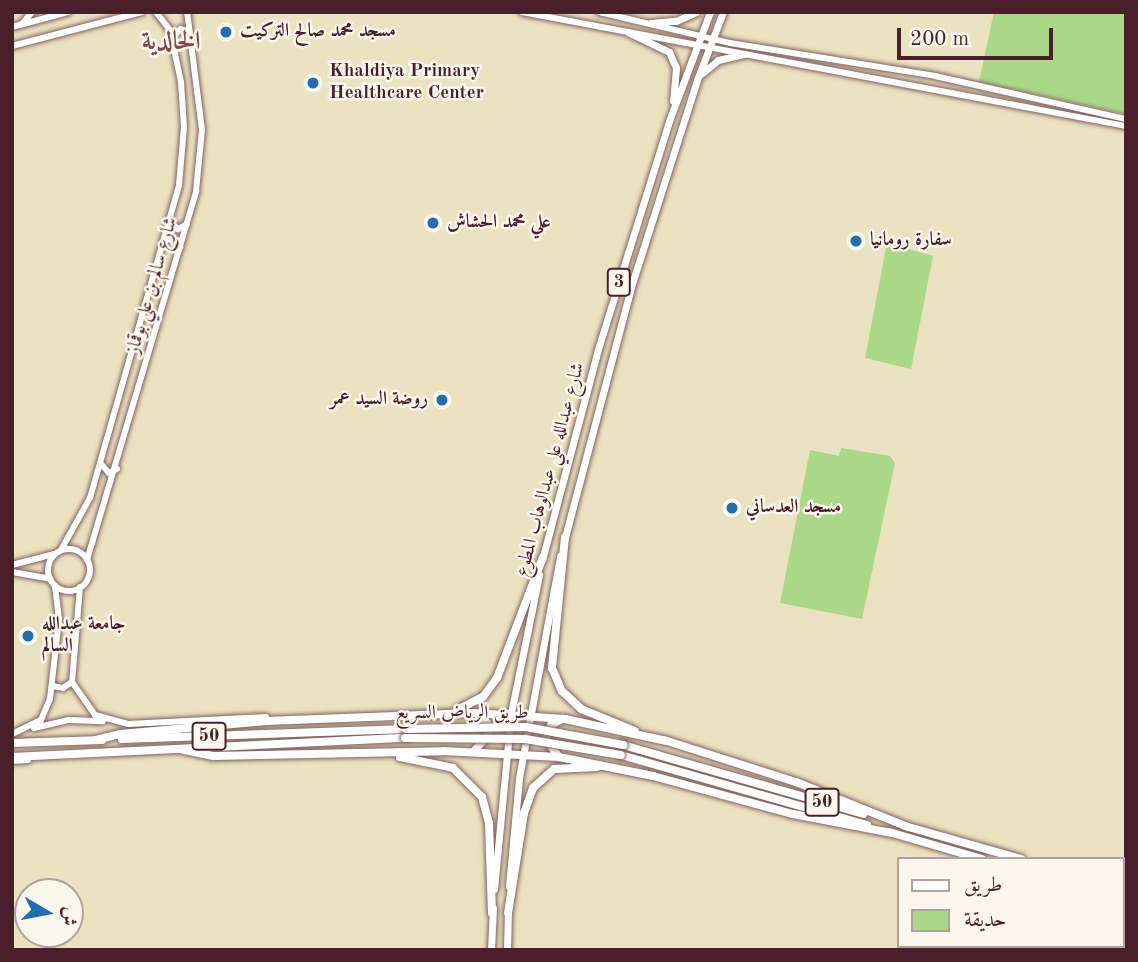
<!DOCTYPE html>
<html>
<head>
<meta charset="utf-8">
<style>
	body { margin:0 }
	#map { position:relative; width:1138px; height:962px; overflow:hidden; background:#eae2c0; font-family:"Old Standard TT",Amiri,serif }
	div>[style] { position:absolute }
	.green>* { inset:0; background:#a9d987 }
	.roads { filter:drop-shadow(0 0 2px #82635f) drop-shadow(0 0 2px #82635f) }
	.secondary>* { height:6px; margin:-3px; padding:0 3px; transform-origin:3px; border-radius:3px; background:#fff }
	.secondary>.ring { margin:-3px; padding:0; box-sizing:content-box; background:none; border:6px solid #fff; border-radius:50% }
	.primary>* { height:7px; margin:-3.5px; padding:0 3.5px; transform-origin:3.5px; border-radius:3.5px; background:#fff }
	.highway>* { height:8px; margin:-4px; padding:0 4px; transform-origin:4px; border-radius:4px; background:#fff }
	.bridges { filter:drop-shadow(0 0 2px #82635f) drop-shadow(0 0 2px #82635f) }
	.highway-bridge>* { height:8px; margin:-4px; padding:0 4px; transform-origin:4px; border-radius:4px; background:#fff }
	.dots>* { width:19px; height:19px; translate:-50% -50%; box-sizing:border-box; border:4px solid #fbf7ec; border-radius:50% }
	span { translate:-50% -50%; white-space:nowrap; text-align:center; line-height:1.15; -webkit-text-stroke:5px #fbf7ec; paint-order:stroke }
	.shield-label span { padding:2px 5px; background:#fbf7ec; border:2px solid; border-radius:5px; -webkit-text-stroke-width:0 }
	.shield-label { font-size:18px; color:#4a1f2b; font-weight:700 }
	.poi-label { font-size:19px; color:#4a1f2b; font-weight:700 }
	.left { translate:0 -50%; text-align:left }
	.right { translate:-100% -50%; text-align:right }
	.street-label { font-size:19px; color:#4a1f2b }
	.district-label { font-size:26px; color:#81494f; font-weight:700 }
	.frame { position:absolute; inset:0; border:14px solid #4a1f2b; pointer-events:none }
	.legend { position:absolute; left:897px; top:857px; width:228px; height:91px; box-sizing:border-box; background:#fbf7ec; border:2px solid #b4a19f; margin:0; padding:9px 12px; list-style:none; font-size:21px; color:#4a1f2b }
	.legend li { display:flex; align-items:center; gap:14px; height:35px }
	.legend b { width:35px; border:2px solid #b4a19f }
	.north { position:absolute; left:14px; top:878px; width:70px; height:70px; box-sizing:border-box; background:#fbf7ec; border:2px solid #b4a19f; border-radius:50%; rotate:100deg; font-size:19px; font-weight:700; line-height:28px; text-align:center; color:#4a1f2b }
	.north::after { content:''; display:block; margin:auto; width:24px; height:32px; background:#1f6fb2; clip-path:polygon(50% 0,100% 100%,50% 72%,0 100%) }
	.scale { position:absolute; left:897px; top:28px; width:156px; height:32px; box-sizing:border-box; border:4px solid #4a1f2b; border-top:0; padding-left:9px; font-size:21px; line-height:24px; white-space:nowrap; color:#4a1f2b; -webkit-text-stroke:5px #fbf7ec; paint-order:stroke }
</style>
</head>
<body>
<div id="map">
	<div class="green">
		<div style="clip-path:polygon(994px 12px,1126px 12px,1126px 114px,979px 82px)"></div>
		<div style="clip-path:polygon(891px 244px,933px 256px,911px 369px,865px 358px,886px 248px)"></div>
		<div style="clip-path:polygon(841px 448px,890px 456px,895px 463px,862px 619px,780px 603px,810px 450px,839px 456px)"></div>
	</div>
	<div class="roads">
		<div class="secondary">
			<div style="left:522px;top:12px;width:615px;rotate:10.69deg"></div>
			<div style="left:599px;top:12px;width:135px;rotate:13.3deg"></div>
			<div style="left:730px;top:43px;width:208px;rotate:9.1deg"></div>
			<div style="left:935px;top:76px;width:196px;rotate:12.7deg"></div>
			<div style="left:22px;top:24px;width:16px;rotate:-50deg"></div>
			<div style="left:12px;top:27px;width:58px;rotate:-15deg"></div>
			<div style="left:173px;top:37px;width:11px;rotate:-45deg"></div>
			<div style="left:181px;top:29px;width:9px;rotate:21deg"></div>
			<div style="left:12px;top:46px;width:134px;rotate:-14.7deg"></div>
			<div style="left:170px;top:222px;width:11px;rotate:41deg"></div>
			<div style="left:178px;top:229px;width:10px;rotate:-29deg"></div>
			<div style="left:165px;top:240px;width:8px;rotate:-7deg"></div>
			<div style="left:173px;top:239px;width:11px;rotate:49deg"></div>
			<div style="left:101px;top:464px;width:12px;rotate:48deg"></div>
			<div style="left:109px;top:473px;width:9px;rotate:-27deg"></div>
			<div class="ring" style="left:48px;top:549px;width:36px;height:36px"></div>
			<div style="left:61px;top:550px;width:60px;rotate:-60.9deg"></div>
			<div style="left:90px;top:498px;width:325px;rotate:-74.1deg"></div>
			<div style="left:179px;top:185px;width:58px;rotate:-85.1deg"></div>
			<div style="left:184px;top:127px;width:45px;rotate:-93.8deg"></div>
			<div style="left:181px;top:82px;width:53px;rotate:-101.9deg"></div>
			<div style="left:170px;top:30px;width:23px;rotate:-128deg"></div>
			<div style="left:87px;top:560px;width:385px;rotate:-73.5deg"></div>
			<div style="left:196px;top:191px;width:61px;rotate:-84.4deg"></div>
			<div style="left:202px;top:130px;width:119px;rotate:-97.2deg"></div>
			<div style="left:12px;top:565px;width:43px;rotate:-14.7deg"></div>
			<div style="left:12px;top:572px;width:39px;rotate:10deg"></div>
			<div style="left:80px;top:587px;width:95px;rotate:94.8deg"></div>
			<div style="left:72px;top:682px;width:40px;rotate:55.1deg"></div>
			<div style="left:95px;top:715px;width:34px;rotate:15deg"></div>
			<div style="left:128px;top:724px;width:138px;rotate:-2.9deg"></div>
			<div style="left:52px;top:686px;width:11px;rotate:10deg"></div>
			<div style="left:63px;top:688px;width:11px;rotate:-34deg"></div>
			<div style="left:34px;top:728px;width:36px;rotate:-13deg"></div>
			<div style="left:69px;top:720px;width:34px;rotate:2deg"></div>
			<div style="left:12px;top:734px;width:32px;rotate:-26deg"></div>
			<div style="left:41px;top:720px;width:23px;rotate:-67deg"></div>
			<div style="left:50px;top:699px;width:81px;rotate:-83.6deg"></div>
			<div style="left:59px;top:619px;width:34px;rotate:-97deg"></div>
			<div style="left:12px;top:761px;width:16px;rotate:-4deg"></div>
		</div>
		<div class="primary">
			<div style="left:651px;top:23px;width:25px;rotate:-5deg"></div>
			<div style="left:676px;top:21px;width:22px;rotate:-24deg"></div>
			<div style="left:628px;top:32px;width:46px;rotate:26deg"></div>
			<div style="left:669px;top:52px;width:17px;rotate:66deg"></div>
			<div style="left:676px;top:68px;width:33px;rotate:95deg"></div>
			<div style="left:701px;top:74px;width:22px;rotate:-39deg"></div>
			<div style="left:718px;top:60px;width:27px;rotate:-13deg"></div>
			<div style="left:564px;top:541px;width:263px;rotate:-75.2deg"></div>
			<div style="left:631px;top:287px;width:217px;rotate:-72.3deg"></div>
			<div style="left:697px;top:80px;width:73px;rotate:-69.1deg"></div>
			<div style="left:542px;top:560px;width:221px;rotate:-75.1deg"></div>
			<div style="left:599px;top:346px;width:236px;rotate:-72.7deg"></div>
			<div style="left:669px;top:121px;width:116px;rotate:-69.4deg"></div>
			<div style="left:509px;top:886px;width:108px;rotate:-84.7deg"></div>
			<div style="left:519px;top:778px;width:226px;rotate:-79.5deg"></div>
			<div style="left:494px;top:889px;width:177px;rotate:-84.5deg"></div>
			<div style="left:511px;top:713px;width:141px;rotate:-78.5deg"></div>
			<div style="left:491px;top:950px;width:42px;rotate:-87.3deg"></div>
			<div style="left:507px;top:950px;width:42px;rotate:-88.6deg"></div>
		</div>
		<div class="highway">
			<div style="left:565px;top:537px;width:132px;rotate:95.7deg"></div>
			<div style="left:552px;top:668px;width:25px;rotate:67deg"></div>
			<div style="left:562px;top:691px;width:26px;rotate:43deg"></div>
			<div style="left:581px;top:709px;width:58px;rotate:22.2deg"></div>
			<div style="left:457px;top:710px;width:29px;rotate:-27deg"></div>
			<div style="left:483px;top:697px;width:24px;rotate:-54deg"></div>
			<div style="left:497px;top:678px;width:129px;rotate:-69.2deg"></div>
			<div style="left:122px;top:739px;width:284px;rotate:-2deg"></div>
			<div style="left:96px;top:740px;width:25px;rotate:-14deg"></div>
			<div style="left:120px;top:734px;width:147px;rotate:-5.1deg"></div>
			<div style="left:266px;top:721px;width:207px;rotate:-2.2deg"></div>
			<div style="left:473px;top:713px;width:92px;rotate:3.7deg"></div>
			<div style="left:565px;top:719px;width:104px;rotate:12.2deg"></div>
			<div style="left:664px;top:740px;width:139px;rotate:17.7deg"></div>
			<div style="left:796px;top:782px;width:121px;rotate:21.9deg"></div>
			<div style="left:12px;top:743px;width:90px;rotate:-1.9deg"></div>
			<div style="left:623px;top:745px;width:250px;rotate:16deg"></div>
			<div style="left:180px;top:749px;width:34px;rotate:12deg"></div>
			<div style="left:213px;top:756px;width:230px;rotate:-1.2deg"></div>
			<div style="left:443px;top:751px;width:116px;rotate:3deg"></div>
			<div style="left:559px;top:757px;width:96px;rotate:11.4deg"></div>
			<div style="left:653px;top:776px;width:145px;rotate:15.2deg"></div>
			<div style="left:793px;top:814px;width:101px;rotate:10.9deg"></div>
			<div style="left:475px;top:750px;width:20px;rotate:-49deg"></div>
			<div style="left:488px;top:735px;width:12px;rotate:-95deg"></div>
			<div style="left:487px;top:723px;width:13px;rotate:-138deg"></div>
			<div style="left:621px;top:755px;width:256px;rotate:15.9deg"></div>
			<div style="left:12px;top:757px;width:393px;rotate:-2.8deg"></div>
			<div style="left:400px;top:757px;width:54px;rotate:11.7deg"></div>
			<div style="left:453px;top:768px;width:41px;rotate:45deg"></div>
			<div style="left:482px;top:797px;width:27px;rotate:75deg"></div>
			<div style="left:489px;top:823px;width:90px;rotate:88.1deg"></div>
			<div style="left:559px;top:757px;width:22px;rotate:-126deg"></div>
			<div style="left:546px;top:739px;width:15px;rotate:-70deg"></div>
			<div style="left:551px;top:725px;width:13px;rotate:-29deg"></div>
			<div style="left:905px;top:826px;width:121px;rotate:15.9deg"></div>
			<div style="left:889px;top:832px;width:97px;rotate:16.2deg"></div>
			<div style="left:1122px;top:887px;width:4px;rotate:14deg"></div>
			<div style="left:1122px;top:900px;width:4px;rotate:14deg"></div>
			<div style="left:508px;top:913px;width:101px;rotate:-80.9deg"></div>
			<div style="left:524px;top:813px;width:27px;rotate:-70deg"></div>
			<div style="left:533px;top:788px;width:28px;rotate:-42deg"></div>
			<div style="left:554px;top:769px;width:43px;rotate:-2.7deg"></div>
		</div>
	</div>
	<div class="bridges">
		<div class="highway-bridge">
			<div style="left:406px;top:729px;width:120px;rotate:-1deg"></div>
			<div style="left:526px;top:727px;width:99px;rotate:10.5deg"></div>
			<div style="left:405px;top:738px;width:120px;rotate:0.5deg"></div>
			<div style="left:525px;top:739px;width:97px;rotate:9.5deg"></div>
		</div>
	</div>
	<div class="dots">
		<div style="left:226px;top:32px;background:#1f6fb2"></div>
		<div style="left:313px;top:83px;background:#1f6fb2"></div>
		<div style="left:433px;top:223px;background:#1f6fb2"></div>
		<div style="left:856px;top:241px;background:#1f6fb2"></div>
		<div style="left:442px;top:400px;background:#1f6fb2"></div>
		<div style="left:732px;top:508px;background:#1f6fb2"></div>
		<div style="left:28px;top:636px;background:#1f6fb2"></div>
	</div>
	<div class="shield-label">
		<span style="left:619px;top:282px">3</span>
		<span style="left:209px;top:736px">50</span>
		<span style="left:822px;top:802px">50</span>
	</div>
	<div class="poi-label">
		<span class="left" style="left:240px;top:32px">مسجد محمد صالح التركيت</span>
		<span class="left" style="left:329px;top:83px">Khaldiya Primary<br>Healthcare Center</span>
		<span class="left" style="left:447px;top:223px">علي محمد الحشاش</span>
		<span class="left" style="left:870px;top:241px">سفارة رومانيا</span>
		<span class="right" style="left:428px;top:400px">روضة السيد عمر</span>
		<span class="left" style="left:746px;top:508px">مسجد العدساني</span>
		<span class="left" style="left:42px;top:636px">جامعة عبدالله<br>السالم</span>
	</div>
	<div class="street-label">
		<span style="left:153px;top:286px;rotate:-74deg">شارع سالم بن علي بوقماز</span>
		<span style="left:551px;top:470px;rotate:-75deg">شارع عبدالله علي عبدالوهاب المطوع</span>
		<span style="left:462px;top:714px">طريق الرياض السريع</span>
	</div>
	<div class="district-label">
		<span style="left:171px;top:43px">الخالدية</span>
	</div>
	<div class="frame"></div>
	<ul class="legend">
	<li><b style="height:9px;background:#fff"></b>طريق</li>
	<li><b style="height:19px;background:#a9d987"></b>حديقة</li>
	</ul>
	<div class="north">ش</div>
	<div class="scale">200 m</div>
</div>
</body>
</html>
